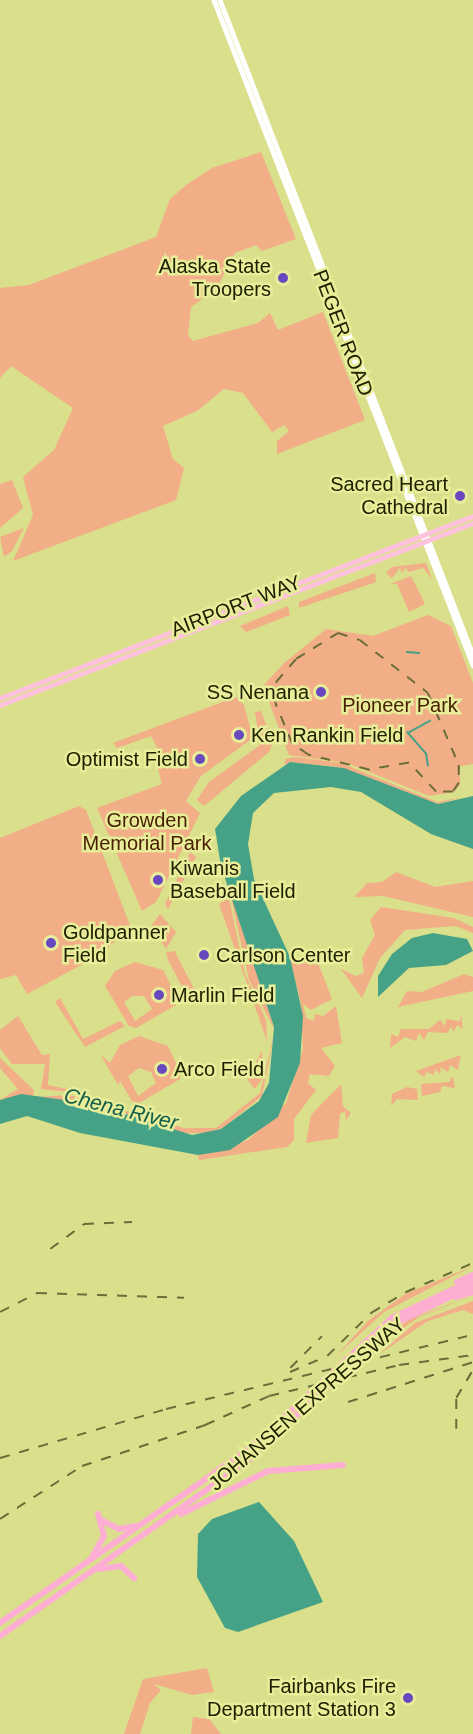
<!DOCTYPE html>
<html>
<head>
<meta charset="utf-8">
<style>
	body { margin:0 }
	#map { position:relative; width:473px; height:1734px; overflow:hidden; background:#dadf8c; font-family:Arial,sans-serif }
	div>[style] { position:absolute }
	.green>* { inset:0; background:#f1ae87 }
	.water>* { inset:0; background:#45a287 }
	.stream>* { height:1.5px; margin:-0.75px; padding:0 0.75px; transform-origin:0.75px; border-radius:0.75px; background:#45a287 }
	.secondary>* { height:4.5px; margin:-2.25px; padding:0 2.25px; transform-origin:2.25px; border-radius:2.25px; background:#fff }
	.primary>* { height:5px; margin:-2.5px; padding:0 2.5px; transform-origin:2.5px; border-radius:2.5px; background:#fec2dd }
	.trunk>* { height:6px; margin:-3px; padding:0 3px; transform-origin:3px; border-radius:3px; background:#feaed2 }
	.rail>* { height:1.5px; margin-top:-0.75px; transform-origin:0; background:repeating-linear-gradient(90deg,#6a6d38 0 10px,transparent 0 20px) }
	.dots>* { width:16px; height:16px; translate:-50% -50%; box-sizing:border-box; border:3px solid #e7ed99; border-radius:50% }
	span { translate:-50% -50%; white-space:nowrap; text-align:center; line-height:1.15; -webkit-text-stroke:5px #e7ed99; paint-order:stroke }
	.poi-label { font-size:20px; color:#202100 }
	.right { translate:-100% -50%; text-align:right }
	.left { translate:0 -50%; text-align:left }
	.street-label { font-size:20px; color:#202100 }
	.park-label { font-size:20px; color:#481d00 }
	.water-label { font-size:21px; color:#135d4a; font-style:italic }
</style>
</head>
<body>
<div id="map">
	<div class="green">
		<div style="clip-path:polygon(261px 152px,296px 239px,262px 251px,256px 245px,235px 253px,217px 288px,191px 307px,188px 335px,193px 341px,258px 323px,270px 313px,278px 330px,323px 312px,365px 420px,277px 454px,277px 441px,289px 431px,284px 425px,272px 432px,243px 393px,224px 389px,197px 411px,163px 426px,173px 459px,184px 468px,176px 500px,13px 561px,33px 515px,23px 477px,54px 450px,73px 408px,11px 366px,0 378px,0 288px,29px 285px,156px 237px,170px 199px,186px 185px,212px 168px)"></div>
		<div style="clip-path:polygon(12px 480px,23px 508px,0 528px,0 484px)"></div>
		<div style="clip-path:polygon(24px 528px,12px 551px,4px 557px,0 537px)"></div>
		<div style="clip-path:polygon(426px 563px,432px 579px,423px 568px,409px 572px,405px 568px,402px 573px,400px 568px,392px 578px,386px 573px,392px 567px)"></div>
		<div style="clip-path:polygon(375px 573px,376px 582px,299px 608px,299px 602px)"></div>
		<div style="clip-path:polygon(411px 576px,425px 604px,409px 612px,397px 584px,391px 584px)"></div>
		<div style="clip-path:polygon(288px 606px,290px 615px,246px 632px,240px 626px)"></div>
		<div style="clip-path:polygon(428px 615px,451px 626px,473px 683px,473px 764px,460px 766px,460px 785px,454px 792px,429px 796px,347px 763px,289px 755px,263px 686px,284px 663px,326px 629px,373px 636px)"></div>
		<div style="clip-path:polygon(236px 697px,244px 705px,253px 738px,201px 776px,190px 794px,186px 801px,200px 813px,156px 902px,142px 911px,97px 808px,162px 784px,158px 769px,164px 761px,151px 736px,117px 748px,113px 743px)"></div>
		<div style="clip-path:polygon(261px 711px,273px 742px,269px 752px,204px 806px,197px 800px,209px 782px,260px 745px,255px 712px)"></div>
		<div style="clip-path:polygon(295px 757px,341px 763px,437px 802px,463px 797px,438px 804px,338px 767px,290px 762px,285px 767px,285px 759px)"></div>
		<div style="clip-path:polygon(79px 806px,86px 810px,131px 928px,98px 956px,27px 994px,16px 975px,0 979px,0 838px)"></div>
		<div style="clip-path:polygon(190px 852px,196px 857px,168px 909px,165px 904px)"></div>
		<div style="clip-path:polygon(396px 872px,435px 887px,473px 881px,473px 917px,383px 896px,354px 897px,367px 883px,382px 882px)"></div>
		<div style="clip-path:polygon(231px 897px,234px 901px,261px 982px,274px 1029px,249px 980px)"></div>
		<div style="clip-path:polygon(229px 898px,245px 974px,266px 1020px,267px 1041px,219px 904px)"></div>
		<div style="clip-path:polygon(381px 907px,454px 918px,473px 927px,473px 933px,456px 926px,405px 930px,380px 958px,362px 998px,341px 969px,355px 976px,364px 973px,362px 958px,375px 935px,370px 920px)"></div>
		<div style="clip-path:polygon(160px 914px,176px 932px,166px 949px,151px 926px)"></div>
		<div style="clip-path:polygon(176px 951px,176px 954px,202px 1004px,189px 1000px,168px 960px,166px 952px)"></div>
		<div style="clip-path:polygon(315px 955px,332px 999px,311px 1010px,303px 1004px,306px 1018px,314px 1021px,315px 1014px,323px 1016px,336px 1006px,342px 1043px,321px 1048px,335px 1066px,329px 1076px,310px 1074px,308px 1083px,316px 1090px,294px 1119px,294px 1140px,287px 1147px,199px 1160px,198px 1155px,248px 1140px,286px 1103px,303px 1049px,301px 1004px,291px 962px)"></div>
		<div style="clip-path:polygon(evenodd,135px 962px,163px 970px,177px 997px,176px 1005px,136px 1028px,129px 1026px,105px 986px,115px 971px,135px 962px,132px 996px,144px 996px,152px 1009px,135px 1021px,124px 1002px,132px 996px)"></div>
		<div style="clip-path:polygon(464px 974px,473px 977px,473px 991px,398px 1007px,407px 991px,422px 992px)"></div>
		<div style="clip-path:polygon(60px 998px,83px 1039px,120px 1021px,125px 1026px,85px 1047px,55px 1002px)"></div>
		<div style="clip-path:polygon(461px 1014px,463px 1029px,457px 1025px,454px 1032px,451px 1027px,447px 1033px,428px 1032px,424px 1040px,419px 1033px,416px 1041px,405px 1037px,390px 1048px,391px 1034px,398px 1037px,401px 1029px,429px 1029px,440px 1020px,445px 1026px,446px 1019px,460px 1021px)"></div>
		<div style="clip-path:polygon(18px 1016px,42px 1055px,50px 1054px,48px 1085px,90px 1094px,41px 1089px,45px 1064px,12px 1064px,0 1048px,0 1030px)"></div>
		<div style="clip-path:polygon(275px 1030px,262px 1096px,224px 1127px,209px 1133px,181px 1133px,94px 1104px,36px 1097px,70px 1095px,184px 1128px,216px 1128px,260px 1093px)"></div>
		<div style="clip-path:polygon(evenodd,139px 1036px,168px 1046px,180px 1072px,180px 1079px,139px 1103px,132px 1101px,120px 1081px,118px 1085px,100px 1054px,110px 1063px,120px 1045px,139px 1036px,139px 1068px,151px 1072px,156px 1083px,138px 1096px,128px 1076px,139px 1068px)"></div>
		<div style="clip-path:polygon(262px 1051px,263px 1078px,255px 1089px,247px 1079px)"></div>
		<div style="clip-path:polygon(461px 1055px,458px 1070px,450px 1065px,448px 1072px,441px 1067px,440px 1074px,435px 1069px,434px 1075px,427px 1072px,424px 1077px,416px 1071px)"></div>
		<div style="clip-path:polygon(0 1058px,34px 1090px,33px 1096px,0 1100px,18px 1089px,0 1068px)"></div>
		<div style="clip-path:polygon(453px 1076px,455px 1088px,442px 1086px,440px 1092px,422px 1096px,421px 1084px,449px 1082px)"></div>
		<div style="clip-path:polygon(341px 1084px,343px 1106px,351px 1113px,346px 1120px,345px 1111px,340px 1114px,338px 1138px,306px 1143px,311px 1115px)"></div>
		<div style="clip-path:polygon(407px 1087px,417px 1089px,418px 1100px,397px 1099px,391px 1106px,392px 1094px)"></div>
		<div style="clip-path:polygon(473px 1266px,384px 1312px,335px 1357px,368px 1321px,405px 1294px)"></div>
		<div style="clip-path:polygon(473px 1295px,419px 1317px,374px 1349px,408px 1320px)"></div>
		<div style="clip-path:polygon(473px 1301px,473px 1314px,463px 1310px,428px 1321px,378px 1355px,415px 1323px)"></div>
		<div style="clip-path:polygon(207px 1668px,214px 1692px,192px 1695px,154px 1684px,161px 1690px,150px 1703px,140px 1734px,124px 1734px,143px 1679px)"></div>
		<div style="clip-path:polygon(193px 1717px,209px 1719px,221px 1734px,191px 1734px)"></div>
	</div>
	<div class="water">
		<div style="clip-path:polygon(290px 762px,344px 768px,438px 804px,473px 796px,473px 849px,431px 834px,361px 792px,331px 787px,274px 793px,253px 813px,248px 844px,254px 879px,290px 957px,303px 1016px,300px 1063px,278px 1117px,230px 1150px,198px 1155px,80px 1133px,27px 1116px,0 1124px,0 1100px,21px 1094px,94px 1104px,192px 1135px,221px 1129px,259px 1101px,269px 1083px,274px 1027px,221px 866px,215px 829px,241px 796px)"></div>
		<div style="clip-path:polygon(433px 933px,467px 939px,473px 951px,446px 965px,409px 968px,378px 997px,378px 976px,392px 954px,412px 938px)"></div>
		<div style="clip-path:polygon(259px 1502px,294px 1541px,323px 1602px,238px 1632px,225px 1628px,197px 1577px,198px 1534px,212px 1519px)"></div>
	</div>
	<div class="stream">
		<div style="left:407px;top:652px;width:12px;rotate:5deg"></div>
		<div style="left:428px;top:766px;width:12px;rotate:-99deg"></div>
		<div style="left:426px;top:754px;width:28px;rotate:-131deg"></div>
		<div style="left:408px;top:733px;width:25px;rotate:-29deg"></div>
	</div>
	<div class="secondary">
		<div style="left:214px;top:0;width:714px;rotate:68.72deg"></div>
		<div style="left:220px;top:0;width:702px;rotate:68.88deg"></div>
	</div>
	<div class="primary">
		<div style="left:0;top:698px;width:507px;rotate:-21.05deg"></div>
		<div style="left:0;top:705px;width:507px;rotate:-21.05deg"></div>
	</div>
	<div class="trunk">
		<div style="left:457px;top:1282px;width:17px;rotate:-24deg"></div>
		<div style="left:456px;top:1297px;width:18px;rotate:-16deg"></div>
		<div style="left:181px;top:1514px;width:97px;rotate:-26.3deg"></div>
		<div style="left:268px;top:1471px;width:75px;rotate:-4.6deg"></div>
		<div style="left:103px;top:1521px;width:18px;rotate:27deg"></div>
		<div style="left:119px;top:1529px;width:17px;rotate:-10deg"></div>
		<div style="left:92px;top:1557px;width:24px;rotate:-60deg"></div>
		<div style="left:104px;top:1536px;width:23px;rotate:-105deg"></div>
		<div style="left:99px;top:1569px;width:22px;rotate:-8deg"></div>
		<div style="left:121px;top:1566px;width:18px;rotate:43deg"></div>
		<div style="left:0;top:1623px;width:305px;rotate:-35deg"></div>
		<div style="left:250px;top:1448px;width:193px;rotate:-42.5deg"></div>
		<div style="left:392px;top:1318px;width:89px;rotate:-25.1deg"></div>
		<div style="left:0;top:1636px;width:301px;rotate:-35.3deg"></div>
		<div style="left:246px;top:1462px;width:205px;rotate:-42.8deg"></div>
		<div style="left:396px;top:1323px;width:85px;rotate:-25.7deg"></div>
	</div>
	<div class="rail">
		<div style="left:338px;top:633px;width:23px;rotate:18deg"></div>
		<div style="left:360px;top:640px;width:86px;rotate:37.9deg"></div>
		<div style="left:428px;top:693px;width:78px;rotate:66.7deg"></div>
		<div style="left:459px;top:765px;width:18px;rotate:90deg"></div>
		<div style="left:459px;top:783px;width:11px;rotate:124deg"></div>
		<div style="left:453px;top:792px;width:17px;rotate:180deg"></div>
		<div style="left:436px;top:792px;width:40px;rotate:-133deg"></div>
		<div style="left:409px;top:763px;width:41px;rotate:170.1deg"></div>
		<div style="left:369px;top:770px;width:63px;rotate:-166.2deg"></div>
		<div style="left:308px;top:755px;width:19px;rotate:-145deg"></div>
		<div style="left:292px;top:744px;width:44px;rotate:-112.5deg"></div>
		<div style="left:275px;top:703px;width:21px;rotate:-87deg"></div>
		<div style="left:276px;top:682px;width:30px;rotate:-49deg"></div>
		<div style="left:296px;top:659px;width:49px;rotate:-31.8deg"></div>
		<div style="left:50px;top:1249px;width:42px;rotate:-36.3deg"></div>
		<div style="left:84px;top:1224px;width:48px;rotate:-2.4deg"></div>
		<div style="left:0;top:1312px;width:42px;rotate:-27.2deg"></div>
		<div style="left:37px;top:1293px;width:147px;rotate:1.9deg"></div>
		<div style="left:290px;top:1368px;width:45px;rotate:-45deg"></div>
		<div style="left:290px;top:1372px;width:40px;rotate:-23.4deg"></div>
		<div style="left:327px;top:1356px;width:62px;rotate:-44.3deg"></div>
		<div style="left:371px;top:1313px;width:41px;rotate:-31deg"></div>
		<div style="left:406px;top:1292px;width:73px;rotate:-23.4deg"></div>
		<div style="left:348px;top:1402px;width:131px;rotate:-17.7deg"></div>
		<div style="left:456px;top:1429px;width:31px;rotate:-90deg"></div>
		<div style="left:456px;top:1398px;width:33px;rotate:-59deg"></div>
		<div style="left:0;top:1458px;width:173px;rotate:-16.4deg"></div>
		<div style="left:166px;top:1409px;width:316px;rotate:-13.6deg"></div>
		<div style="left:0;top:1519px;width:98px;rotate:-32.9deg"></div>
		<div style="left:82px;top:1466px;width:130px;rotate:-18.4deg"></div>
		<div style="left:205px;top:1425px;width:70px;rotate:-24.4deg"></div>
		<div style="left:269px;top:1396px;width:134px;rotate:-13.4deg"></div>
		<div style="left:399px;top:1365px;width:75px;rotate:-7.7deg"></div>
	</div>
	<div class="dots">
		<div style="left:283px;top:278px;background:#6947bf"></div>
		<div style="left:460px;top:496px;background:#6947bf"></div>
		<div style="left:321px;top:692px;background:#6947bf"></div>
		<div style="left:239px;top:735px;background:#6947bf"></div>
		<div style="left:200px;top:759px;background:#6947bf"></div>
		<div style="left:158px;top:880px;background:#6947bf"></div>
		<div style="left:51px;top:943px;background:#6947bf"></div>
		<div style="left:204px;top:955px;background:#6947bf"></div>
		<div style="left:159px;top:995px;background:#6947bf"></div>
		<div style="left:162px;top:1069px;background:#6947bf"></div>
		<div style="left:408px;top:1698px;background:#6947bf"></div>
	</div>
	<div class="poi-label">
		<span class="right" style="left:271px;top:278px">Alaska State<br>Troopers</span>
		<span class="right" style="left:448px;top:496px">Sacred Heart<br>Cathedral</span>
		<span class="right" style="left:309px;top:692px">SS Nenana</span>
		<span class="left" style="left:251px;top:735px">Ken Rankin Field</span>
		<span class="right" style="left:188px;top:759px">Optimist Field</span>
		<span class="left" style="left:170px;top:880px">Kiwanis<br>Baseball Field</span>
		<span class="left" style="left:63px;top:944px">Goldpanner<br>Field</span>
		<span class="left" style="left:216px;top:955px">Carlson Center</span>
		<span class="left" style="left:171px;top:995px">Marlin Field</span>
		<span class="left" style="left:174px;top:1069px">Arco Field</span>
		<span class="right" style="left:396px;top:1698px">Fairbanks Fire<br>Department Station 3</span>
	</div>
	<div class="street-label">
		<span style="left:343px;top:333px;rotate:69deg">PEGER ROAD</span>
		<span style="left:236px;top:606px;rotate:-21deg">AIRPORT WAY</span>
		<span style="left:307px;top:1404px;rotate:-41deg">JOHANSEN EXPRESSWAY</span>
	</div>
	<div class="park-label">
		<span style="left:400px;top:705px">Pioneer Park</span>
		<span style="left:147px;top:832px">Growden<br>Memorial Park</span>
	</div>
	<div class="water-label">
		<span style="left:121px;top:1109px;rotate:14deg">Chena River</span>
	</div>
</div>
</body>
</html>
